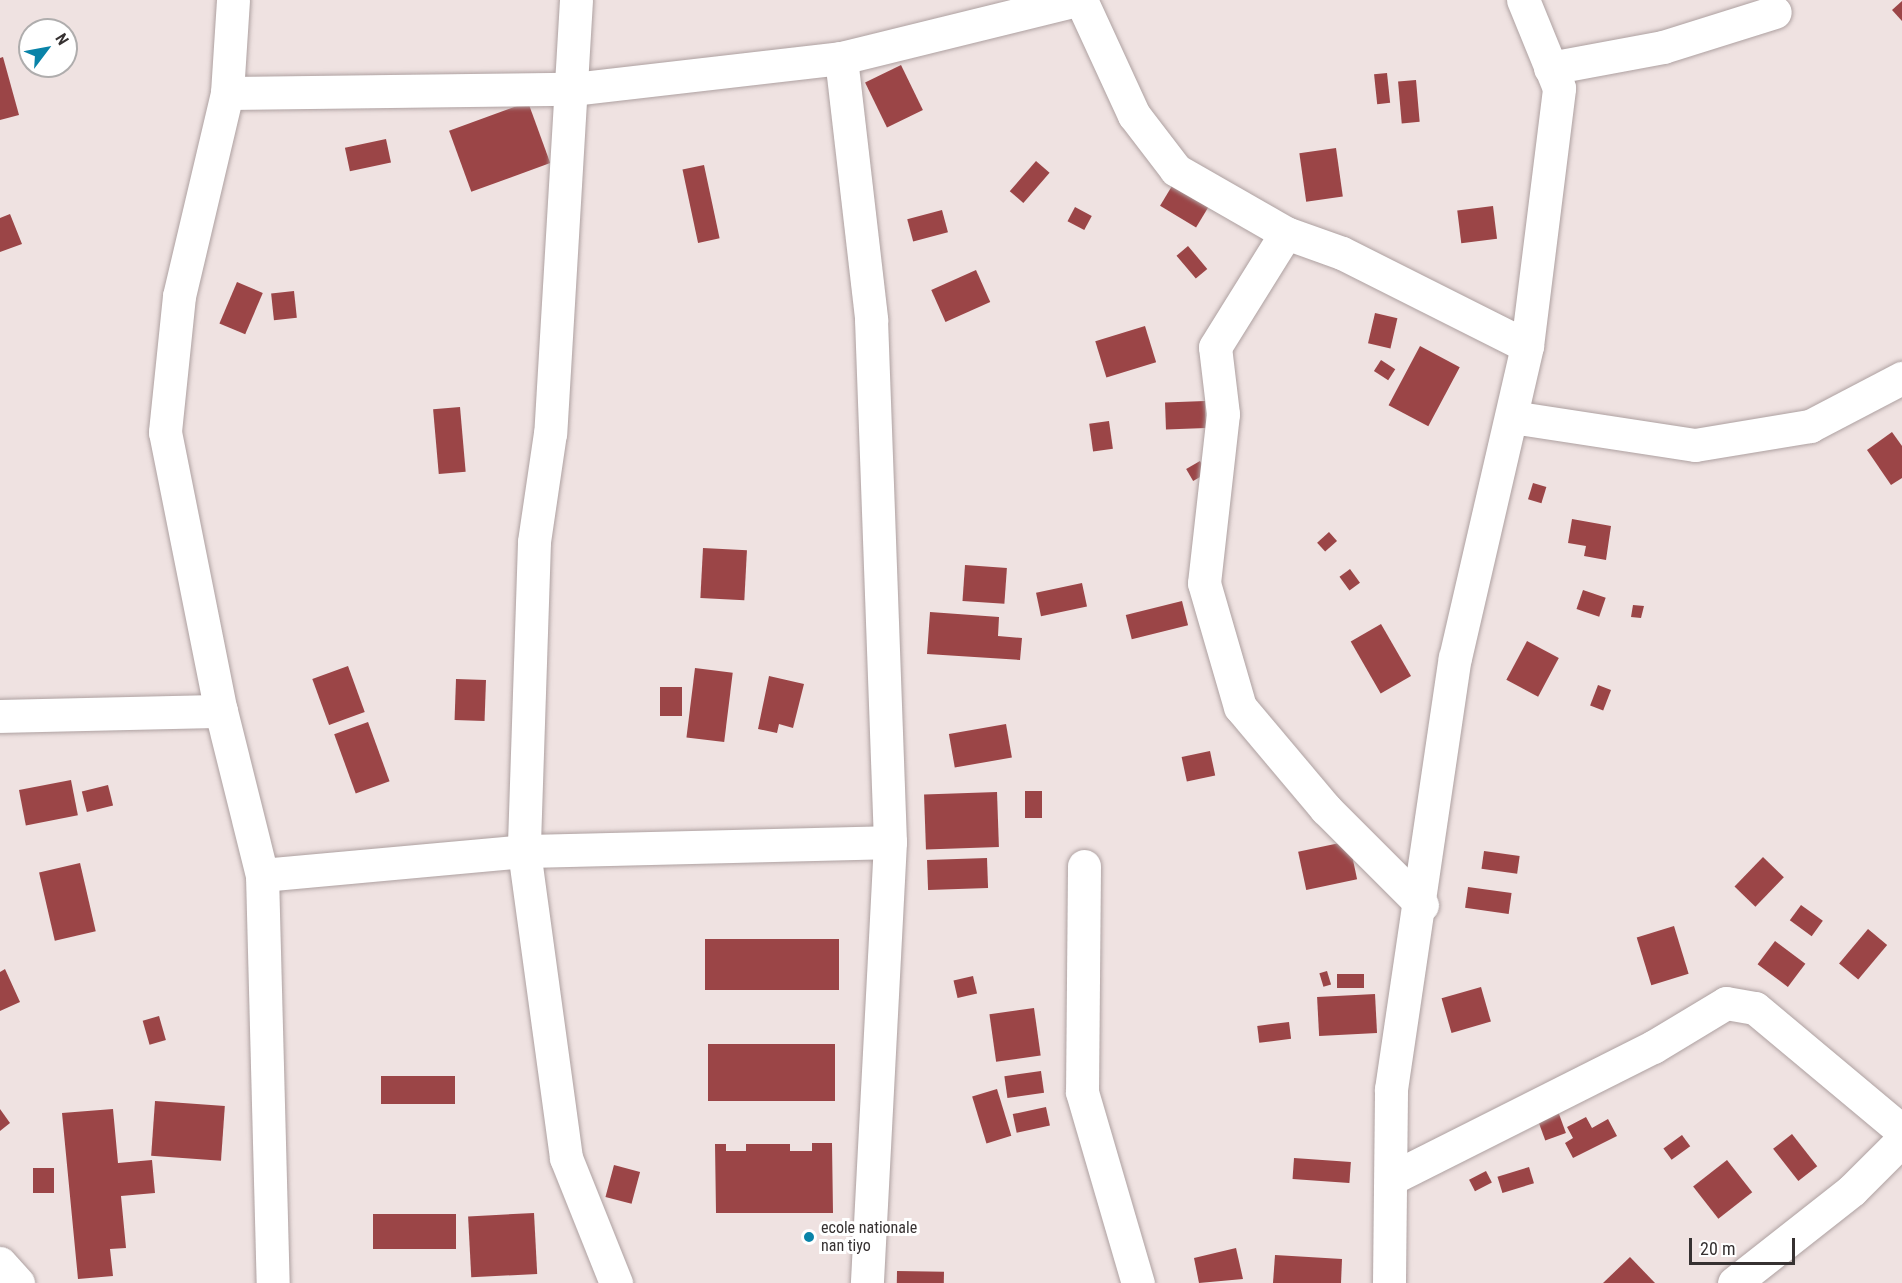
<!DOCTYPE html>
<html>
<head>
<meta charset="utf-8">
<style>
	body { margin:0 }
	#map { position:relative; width:1902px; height:1283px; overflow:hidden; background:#efe2e1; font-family:"Roboto Condensed",sans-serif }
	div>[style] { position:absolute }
	.building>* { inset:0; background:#9b4547; transform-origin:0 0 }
	.roads { filter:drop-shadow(0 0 2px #aea1a1) drop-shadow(0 0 2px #aea1a1) }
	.minor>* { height:33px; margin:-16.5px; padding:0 16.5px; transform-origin:16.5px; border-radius:16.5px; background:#fff }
	.dots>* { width:16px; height:16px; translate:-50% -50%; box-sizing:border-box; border:3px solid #fff; border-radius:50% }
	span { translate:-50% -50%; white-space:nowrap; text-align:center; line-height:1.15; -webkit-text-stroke:6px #fff; paint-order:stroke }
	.poi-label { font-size:16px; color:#363131 }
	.left { translate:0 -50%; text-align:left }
	.north { position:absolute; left:18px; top:18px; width:60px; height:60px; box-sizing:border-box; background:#fff; border:2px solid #afadad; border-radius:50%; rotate:58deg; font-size:16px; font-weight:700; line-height:24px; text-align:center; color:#363131 }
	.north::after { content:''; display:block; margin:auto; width:21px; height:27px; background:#0983a8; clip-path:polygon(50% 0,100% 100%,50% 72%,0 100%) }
	.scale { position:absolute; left:1689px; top:1238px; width:106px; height:27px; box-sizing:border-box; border:3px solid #363131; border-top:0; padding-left:8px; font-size:18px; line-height:21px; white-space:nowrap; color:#363131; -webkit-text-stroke:4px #fff; paint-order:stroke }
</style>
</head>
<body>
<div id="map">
	<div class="building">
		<div style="clip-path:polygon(1902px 1px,1902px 21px,1892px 10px)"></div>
		<div style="clip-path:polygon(3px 57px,19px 115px,0 120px,0 58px)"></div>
		<div style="left:901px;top:65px;width:50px;height:40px;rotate:64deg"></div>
		<div style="left:1387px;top:73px;width:30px;height:13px;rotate:84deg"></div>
		<div style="left:1416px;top:80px;width:42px;height:18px;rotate:85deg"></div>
		<div style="left:528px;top:102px;width:65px;height:84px;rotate:70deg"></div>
		<div style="left:386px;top:139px;width:24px;height:42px;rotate:78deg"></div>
		<div style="left:1336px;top:148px;width:49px;height:37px;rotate:82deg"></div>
		<div style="left:1036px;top:161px;width:18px;height:40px;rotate:41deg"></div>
		<div style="left:704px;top:165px;width:75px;height:22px;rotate:78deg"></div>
		<div style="left:1175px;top:181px;width:42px;height:29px;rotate:31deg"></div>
		<div style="left:1493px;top:206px;width:33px;height:36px;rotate:83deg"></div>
		<div style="left:1075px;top:207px;width:19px;height:16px;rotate:28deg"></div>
		<div style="left:942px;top:210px;width:23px;height:36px;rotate:75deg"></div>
		<div style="clip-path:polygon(10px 214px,22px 244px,0 252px,0 218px)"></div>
		<div style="left:1188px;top:246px;width:30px;height:15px;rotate:50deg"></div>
		<div style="left:976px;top:270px;width:35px;height:49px;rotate:66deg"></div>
		<div style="left:237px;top:282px;width:28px;height:45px;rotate:23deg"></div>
		<div style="left:294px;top:291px;width:27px;height:23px;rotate:84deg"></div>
		<div style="left:1375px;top:313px;width:23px;height:31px;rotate:13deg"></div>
		<div style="left:1145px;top:326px;width:38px;height:52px;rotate:73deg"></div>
		<div style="left:1420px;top:346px;width:45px;height:67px;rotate:28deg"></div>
		<div style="left:1381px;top:360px;width:17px;height:13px;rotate:33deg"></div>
		<div style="left:1205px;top:401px;width:27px;height:40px;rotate:88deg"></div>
		<div style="left:460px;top:407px;width:65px;height:27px;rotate:85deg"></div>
		<div style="left:1109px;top:421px;width:28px;height:20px;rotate:82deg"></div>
		<div style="clip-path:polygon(1892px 432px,1902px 446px,1902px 478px,1891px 485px,1867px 450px)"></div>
		<div style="left:1200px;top:461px;width:14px;height:16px;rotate:60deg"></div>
		<div style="left:1533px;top:483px;width:14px;height:17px;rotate:17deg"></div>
		<div style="clip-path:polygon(1572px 519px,1611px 526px,1606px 560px,1584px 556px,1586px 546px,1568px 543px)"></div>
		<div style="left:1329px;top:532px;width:12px;height:16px;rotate:48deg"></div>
		<div style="left:703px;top:548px;width:44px;height:50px;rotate:3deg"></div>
		<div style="left:965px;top:565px;width:42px;height:36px;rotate:4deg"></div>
		<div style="left:1350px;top:569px;width:17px;height:13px;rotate:54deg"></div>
		<div style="left:1082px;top:583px;width:24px;height:47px;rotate:78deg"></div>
		<div style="left:1583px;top:590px;width:24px;height:20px;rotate:19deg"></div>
		<div style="left:1182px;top:601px;width:25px;height:58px;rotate:76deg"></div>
		<div style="clip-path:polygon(1633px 605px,1644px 606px,1641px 618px,1631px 617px)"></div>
		<div style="clip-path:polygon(930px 612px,999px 617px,998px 636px,1022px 638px,1020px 660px,927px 654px)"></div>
		<div style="left:1381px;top:624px;width:60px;height:35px;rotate:60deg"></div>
		<div style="left:1527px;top:641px;width:36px;height:44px;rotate:28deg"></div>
		<div style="left:348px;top:666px;width:49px;height:38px;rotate:70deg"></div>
		<div style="left:695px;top:668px;width:38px;height:70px;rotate:7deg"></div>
		<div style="clip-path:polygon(769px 676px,804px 684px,793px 728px,779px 724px,777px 733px,758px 729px)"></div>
		<div style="left:456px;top:679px;width:30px;height:41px;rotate:2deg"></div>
		<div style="left:1598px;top:685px;width:14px;height:22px;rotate:21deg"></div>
		<div style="left:660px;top:687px;width:22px;height:29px"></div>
		<div style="left:368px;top:722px;width:63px;height:36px;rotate:70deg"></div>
		<div style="left:1006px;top:724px;width:34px;height:58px;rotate:80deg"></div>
		<div style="left:1210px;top:751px;width:25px;height:29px;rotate:78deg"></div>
		<div style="left:71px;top:780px;width:36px;height:53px;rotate:79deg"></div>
		<div style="left:108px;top:785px;width:21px;height:27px;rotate:76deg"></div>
		<div style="left:1025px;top:791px;width:17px;height:27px"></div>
		<div style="left:997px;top:792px;width:55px;height:73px;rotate:88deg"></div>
		<div style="left:1349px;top:841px;width:39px;height:52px;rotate:78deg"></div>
		<div style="left:1484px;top:851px;width:36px;height:18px;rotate:8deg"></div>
		<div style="left:1763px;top:857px;width:29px;height:41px;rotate:44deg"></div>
		<div style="left:987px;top:858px;width:30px;height:60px;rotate:88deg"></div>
		<div style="left:80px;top:863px;width:70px;height:42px;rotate:77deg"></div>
		<div style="left:1468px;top:887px;width:44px;height:21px;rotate:8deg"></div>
		<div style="left:1801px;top:905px;width:27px;height:19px;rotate:36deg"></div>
		<div style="left:1674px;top:926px;width:50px;height:39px;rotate:73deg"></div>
		<div style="left:1868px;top:929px;width:25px;height:45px;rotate:40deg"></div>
		<div style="left:839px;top:939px;width:51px;height:134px;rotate:90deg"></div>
		<div style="left:1775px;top:941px;width:38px;height:29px;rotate:37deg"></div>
		<div style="clip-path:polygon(5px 969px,20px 1002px,0 1011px,0 972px)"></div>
		<div style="left:1327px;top:971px;width:14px;height:8px;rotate:73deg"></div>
		<div style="left:1364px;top:974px;width:14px;height:27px;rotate:90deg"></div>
		<div style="left:973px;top:976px;width:18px;height:20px;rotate:77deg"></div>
		<div style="left:1481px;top:987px;width:36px;height:41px;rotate:74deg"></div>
		<div style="left:1375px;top:994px;width:39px;height:58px;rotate:87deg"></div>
		<div style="left:1034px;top:1008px;width:48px;height:45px;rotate:82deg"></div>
		<div style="left:159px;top:1016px;width:25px;height:17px;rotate:74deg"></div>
		<div style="left:1289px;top:1022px;width:17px;height:32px;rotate:83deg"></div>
		<div style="left:708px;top:1044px;width:127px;height:57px"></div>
		<div style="left:1041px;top:1071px;width:22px;height:37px;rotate:82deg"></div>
		<div style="left:381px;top:1076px;width:74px;height:28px"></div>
		<div style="left:997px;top:1089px;width:49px;height:26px;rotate:73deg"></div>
		<div style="left:155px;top:1101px;width:70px;height:55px;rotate:4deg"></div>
		<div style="left:1555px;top:1103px;width:32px;height:22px;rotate:70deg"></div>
		<div style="left:1046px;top:1107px;width:19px;height:34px;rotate:78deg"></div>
		<div style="clip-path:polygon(0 1109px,10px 1123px,0 1131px)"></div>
		<div style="clip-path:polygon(113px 1109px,118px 1163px,152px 1160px,155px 1193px,121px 1196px,126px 1248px,110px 1249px,113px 1276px,78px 1279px,62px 1113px)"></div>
		<div style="clip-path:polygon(1586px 1117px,1592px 1128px,1608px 1119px,1617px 1136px,1573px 1158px,1565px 1143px,1573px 1138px,1567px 1127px)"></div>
		<div style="left:1792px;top:1134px;width:41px;height:24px;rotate:52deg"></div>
		<div style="left:1682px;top:1135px;width:14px;height:23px;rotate:54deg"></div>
		<div style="clip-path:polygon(812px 1143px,832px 1143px,833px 1213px,716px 1213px,715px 1144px,726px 1144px,726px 1151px,746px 1151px,746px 1144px,790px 1144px,790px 1151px,812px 1151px)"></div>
		<div style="left:1294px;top:1158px;width:57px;height:21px;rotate:4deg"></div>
		<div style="left:1727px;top:1160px;width:41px;height:43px;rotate:52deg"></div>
		<div style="left:614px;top:1165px;width:27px;height:33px;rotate:15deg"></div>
		<div style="left:1529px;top:1167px;width:17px;height:33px;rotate:73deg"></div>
		<div style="left:33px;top:1168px;width:21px;height:25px"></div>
		<div style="left:1486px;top:1171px;width:13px;height:19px;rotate:63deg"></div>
		<div style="left:534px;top:1213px;width:61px;height:66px;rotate:87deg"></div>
		<div style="left:373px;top:1214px;width:83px;height:35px"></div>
		<div style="clip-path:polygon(1236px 1248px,1243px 1279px,1199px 1283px,1194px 1258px)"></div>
		<div style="clip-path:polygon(1275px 1255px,1342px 1259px,1341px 1283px,1273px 1283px)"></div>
		<div style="clip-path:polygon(1630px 1257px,1655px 1283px,1603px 1283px)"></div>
		<div style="left:897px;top:1271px;width:47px;height:12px;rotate:1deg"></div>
	</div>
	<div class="roads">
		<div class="minor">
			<div style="left:233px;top:0;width:93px;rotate:93.7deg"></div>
			<div style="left:227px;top:93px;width:209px;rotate:103.3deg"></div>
			<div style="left:179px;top:296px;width:137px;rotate:95.9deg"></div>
			<div style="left:165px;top:432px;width:285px;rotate:78.7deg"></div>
			<div style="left:221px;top:711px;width:169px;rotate:76deg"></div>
			<div style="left:262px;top:875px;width:408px;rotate:88.5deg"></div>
			<div style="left:576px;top:0;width:434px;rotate:93.4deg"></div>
			<div style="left:550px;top:433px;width:110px;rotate:98.4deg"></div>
			<div style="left:534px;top:542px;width:309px;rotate:91.9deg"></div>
			<div style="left:524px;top:851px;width:310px;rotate:82.2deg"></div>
			<div style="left:566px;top:1158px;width:135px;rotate:68.2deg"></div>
			<div style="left:1081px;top:0;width:127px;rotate:65.3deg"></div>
			<div style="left:1134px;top:115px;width:69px;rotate:52.6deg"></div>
			<div style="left:1176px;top:170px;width:127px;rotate:29.8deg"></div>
			<div style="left:841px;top:58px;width:263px;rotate:83.4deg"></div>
			<div style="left:871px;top:319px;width:523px;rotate:87.92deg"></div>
			<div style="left:890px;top:842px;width:442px;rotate:93deg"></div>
			<div style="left:1550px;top:68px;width:115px;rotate:-10.5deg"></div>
			<div style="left:1663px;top:47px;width:117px;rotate:-17.4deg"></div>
			<div style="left:227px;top:93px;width:346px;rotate:-0.7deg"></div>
			<div style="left:573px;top:89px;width:270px;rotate:-6.6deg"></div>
			<div style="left:841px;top:58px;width:243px;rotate:-13.8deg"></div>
			<div style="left:1512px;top:417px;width:185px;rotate:8.7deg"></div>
			<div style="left:1695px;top:445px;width:117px;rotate:-9.4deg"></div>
			<div style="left:1810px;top:426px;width:104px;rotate:-27.6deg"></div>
			<div style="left:0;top:716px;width:221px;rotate:-1.3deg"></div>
			<div style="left:1084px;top:866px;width:226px;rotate:90.5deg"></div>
			<div style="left:1082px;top:1092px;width:199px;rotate:73.7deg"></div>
			<div style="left:262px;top:875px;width:263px;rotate:-5.2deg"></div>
			<div style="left:524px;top:851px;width:366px;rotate:-1.4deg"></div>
			<div style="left:1422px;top:905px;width:136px;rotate:-135deg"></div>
			<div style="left:1326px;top:809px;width:133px;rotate:-130.1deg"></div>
			<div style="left:1240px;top:707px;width:129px;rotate:-106.2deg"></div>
			<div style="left:1204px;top:583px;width:170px;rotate:-83.6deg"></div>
			<div style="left:1223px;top:414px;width:67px;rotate:-96.8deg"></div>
			<div style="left:1215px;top:347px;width:134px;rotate:-58.1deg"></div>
			<div style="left:1286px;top:233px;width:59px;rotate:19.7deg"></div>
			<div style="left:1342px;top:253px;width:207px;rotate:26.7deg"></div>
			<div style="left:1392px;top:1178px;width:292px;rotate:-26.7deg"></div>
			<div style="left:1653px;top:1047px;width:85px;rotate:-31.1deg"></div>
			<div style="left:1726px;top:1003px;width:29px;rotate:10deg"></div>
			<div style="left:1755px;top:1008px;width:192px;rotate:39.9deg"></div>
			<div style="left:0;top:1263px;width:27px;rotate:48deg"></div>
			<div style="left:1389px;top:1283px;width:194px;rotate:-89.4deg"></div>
			<div style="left:1391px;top:1089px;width:436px;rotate:-81.6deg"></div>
			<div style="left:1455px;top:658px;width:320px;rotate:-77deg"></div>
			<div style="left:1527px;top:346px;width:260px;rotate:-82.9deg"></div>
			<div style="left:1559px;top:88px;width:95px;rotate:-112.2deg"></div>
			<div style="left:1734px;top:1283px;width:150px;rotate:-38.2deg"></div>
			<div style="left:1852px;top:1190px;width:71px;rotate:-45deg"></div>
		</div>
	</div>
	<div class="dots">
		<div style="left:809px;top:1237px;background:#0983a8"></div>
	</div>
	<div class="poi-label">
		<span class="left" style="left:821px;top:1237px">ecole nationale<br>nan tiyo</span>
	</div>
	<div class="north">N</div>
	<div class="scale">20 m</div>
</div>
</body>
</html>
